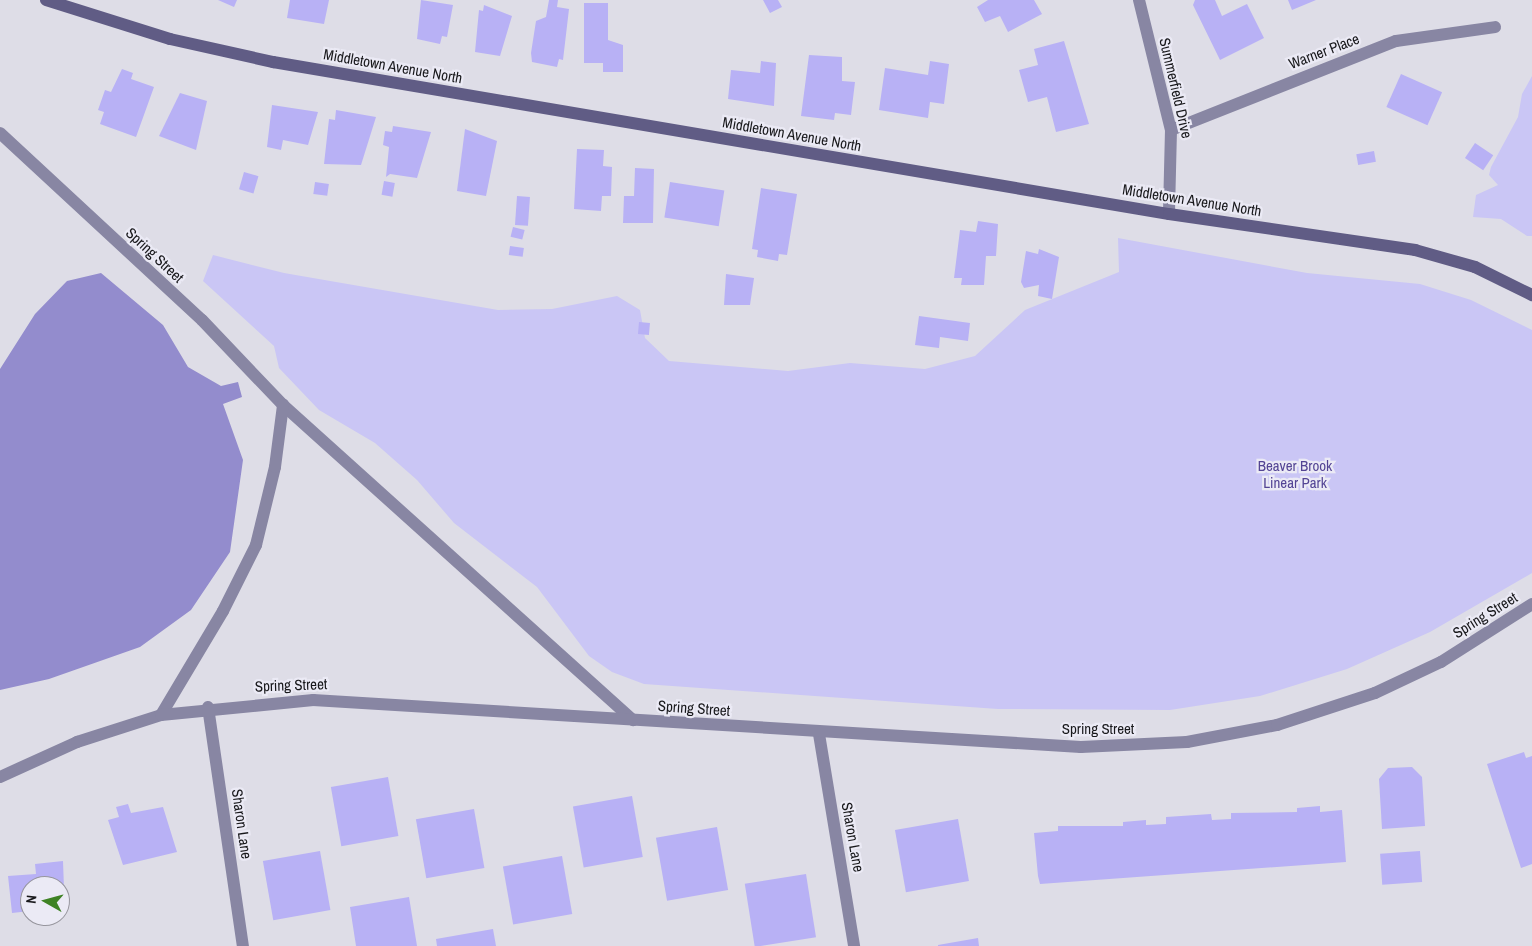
<!DOCTYPE html>
<html>
<head>
<meta charset="utf-8">
<style>
	body { margin:0 }
	#map { position:relative; width:1532px; height:946px; overflow:hidden; background:#dedde7; font-family:"Archivo Narrow",sans-serif }
	div>[style] { position:absolute }
	.green>* { inset:0; background:#cac6f5 }
	.water>* { inset:0; background:#938ccd }
	.building>* { inset:0; background:#b8b1f5; transform-origin:0 0 }
	.street>* { height:12px; margin:-6px; padding:0 6px; transform-origin:6px; border-radius:6px; background:#8886a3 }
	.secondary>* { height:12px; margin:-6px; padding:0 6px; transform-origin:6px; border-radius:6px; background:#605c85 }
	span { translate:-50% -50%; white-space:nowrap; text-align:center; line-height:1.15; -webkit-text-stroke:4.5px #ebeaf5; paint-order:stroke }
	.street-label { font-size:15px; color:#18181b }
	.park-label { font-size:15px; color:#534494 }
	.north { position:absolute; left:20px; top:876px; width:50px; height:50px; box-sizing:border-box; background:#ebeaf5; border:1px solid #97969e; border-radius:50%; rotate:277deg; font-size:14px; font-weight:700; line-height:20px; text-align:center; color:#18181b }
	.north::after { content:''; display:block; margin:auto; width:18px; height:22px; background:#3e8224; clip-path:polygon(50% 0,100% 100%,50% 72%,0 100%) }
</style>
</head>
<body>
<div id="map">
	<div class="green">
		<div style="clip-path:polygon(1532px 76px,1532px 236px,1527px 236px,1501px 219px,1473px 217px,1476px 195px,1498px 185px,1489px 175px,1491px 167px,1518px 117px,1522px 94px)"></div>
		<div style="clip-path:polygon(1118px 238px,1307px 273px,1420px 284px,1471px 300px,1532px 330px,1532px 573px,1430px 632px,1347px 669px,1260px 696px,1170px 710px,998px 709px,644px 684px,612px 672px,589px 656px,537px 587px,454px 523px,417px 480px,375px 443px,319px 410px,279px 368px,274px 346px,203px 281px,213px 255px,284px 273px,498px 310px,552px 309px,617px 296px,640px 310px,645px 338px,669px 361px,788px 371px,850px 363px,925px 369px,975px 356px,1025px 310px,1119px 272px)"></div>
	</div>
	<div class="water">
		<div style="clip-path:polygon(101px 273px,163px 325px,188px 367px,221px 386px,238px 382px,242px 397px,223px 404px,243px 460px,230px 552px,191px 610px,140px 647px,49px 679px,0 690px,0 369px,35px 314px,67px 281px)"></div>
	</div>
	<div class="building">
		<div style="clip-path:polygon(218px 0,237px 0,234px 7px)"></div>
		<div style="clip-path:polygon(290px 0,329px 0,324px 24px,287px 18px)"></div>
		<div style="clip-path:polygon(421px 0,453px 5px,447px 37px,442px 36px,440px 44px,417px 39px)"></div>
		<div style="clip-path:polygon(549px 0,558px 0,557px 7px,569px 9px,563px 60px,559px 59px,557px 67px,532px 62px,531px 53px,536px 21px,546px 17px)"></div>
		<div style="clip-path:polygon(763px 0,778px 0,782px 7px,770px 13px)"></div>
		<div style="clip-path:polygon(988px 0,1034px 0,1042px 14px,1008px 32px,1000px 16px,985px 22px,977px 7px)"></div>
		<div style="clip-path:polygon(1195px 0,1215px 0,1222px 16px,1247px 4px,1264px 38px,1220px 60px,1193px 5px)"></div>
		<div style="clip-path:polygon(1288px 0,1316px 0,1292px 10px)"></div>
		<div style="clip-path:polygon(584px 3px,608px 3px,608px 40px,623px 45px,623px 72px,603px 72px,603px 63px,584px 63px)"></div>
		<div style="clip-path:polygon(484px 5px,512px 16px,500px 56px,475px 52px,479px 10px,483px 11px)"></div>
		<div style="clip-path:polygon(1064px 41px,1089px 124px,1056px 132px,1047px 97px,1028px 102px,1019px 70px,1038px 65px,1034px 49px)"></div>
		<div style="clip-path:polygon(809px 55px,842px 57px,842px 81px,855px 82px,851px 115px,835px 113px,834px 120px,801px 116px)"></div>
		<div style="clip-path:polygon(761px 61px,776px 63px,774px 106px,728px 99px,731px 70px,760px 73px)"></div>
		<div style="clip-path:polygon(930px 61px,949px 64px,944px 104px,930px 102px,928px 118px,879px 110px,885px 68px,928px 75px)"></div>
		<div style="clip-path:polygon(122px 69px,133px 73px,131px 79px,154px 87px,136px 137px,100px 124px,104px 112px,98px 110px,105px 90px,111px 92px)"></div>
		<div style="left:1401px;top:74px;width:45px;height:36px;rotate:24deg"></div>
		<div style="clip-path:polygon(180px 93px,207px 101px,196px 150px,159px 136px)"></div>
		<div style="clip-path:polygon(272px 105px,318px 112px,308px 145px,283px 140px,281px 150px,267px 147px)"></div>
		<div style="clip-path:polygon(336px 110px,376px 117px,361px 165px,324px 164px,329px 119px,335px 120px)"></div>
		<div style="clip-path:polygon(393px 126px,431px 132px,417px 178px,390px 174px,386px 177px,389px 147px,383px 145px,385px 131px,392px 132px)"></div>
		<div style="clip-path:polygon(465px 129px,497px 141px,486px 196px,457px 191px)"></div>
		<div style="left:1475px;top:143px;width:22px;height:18px;rotate:34deg"></div>
		<div style="clip-path:polygon(577px 149px,604px 150px,603px 166px,612px 167px,611px 196px,602px 196px,601px 211px,574px 209px)"></div>
		<div style="left:1374px;top:151px;width:11px;height:18px;rotate:80deg"></div>
		<div style="clip-path:polygon(635px 168px,654px 169px,653px 223px,623px 223px,624px 196px,634px 196px)"></div>
		<div style="left:244px;top:172px;width:15px;height:18px;rotate:16deg"></div>
		<div style="left:384px;top:181px;width:11px;height:14px;rotate:10deg"></div>
		<div style="left:315px;top:182px;width:14px;height:12px;rotate:8deg"></div>
		<div style="left:670px;top:182px;width:55px;height:36px;rotate:9deg"></div>
		<div style="clip-path:polygon(761px 188px,797px 194px,787px 255px,779px 254px,778px 261px,757px 257px,758px 250px,752px 249px)"></div>
		<div style="left:517px;top:196px;width:13px;height:29px;rotate:4deg"></div>
		<div style="clip-path:polygon(978px 221px,998px 224px,996px 256px,986px 256px,984px 285px,961px 285px,962px 278px,954px 278px,960px 230px,976px 232px)"></div>
		<div style="left:513px;top:227px;width:12px;height:10px;rotate:14deg"></div>
		<div style="left:510px;top:246px;width:14px;height:9px;rotate:8deg"></div>
		<div style="clip-path:polygon(1039px 249px,1059px 257px,1052px 299px,1038px 296px,1039px 285px,1024px 288px,1021px 282px,1026px 251px,1038px 254px)"></div>
		<div style="clip-path:polygon(726px 274px,754px 278px,750px 305px,724px 305px)"></div>
		<div style="clip-path:polygon(919px 316px,970px 323px,968px 341px,940px 337px,939px 348px,915px 345px)"></div>
		<div style="left:639px;top:322px;width:11px;height:12px;rotate:5deg"></div>
		<div style="clip-path:polygon(1524px 752px,1526px 758px,1532px 756px,1532px 864px,1521px 868px,1487px 764px)"></div>
		<div style="clip-path:polygon(1412px 767px,1422px 777px,1425px 826px,1382px 829px,1379px 779px,1388px 768px)"></div>
		<div style="left:388px;top:777px;width:60px;height:58px;rotate:80deg"></div>
		<div style="left:632px;top:796px;width:62px;height:60px;rotate:80deg"></div>
		<div style="clip-path:polygon(128px 804px,131px 813px,163px 807px,177px 852px,123px 865px,108px 820px,119px 817px,116px 807px)"></div>
		<div style="clip-path:polygon(1320px 806px,1320px 812px,1342px 810px,1346px 862px,1040px 884px,1038px 876px,1034px 833px,1058px 831px,1058px 826px,1123px 826px,1123px 822px,1146px 820px,1146px 825px,1166px 824px,1166px 817px,1211px 814px,1212px 820px,1231px 819px,1231px 813px,1297px 812px,1297px 808px)"></div>
		<div style="left:474px;top:809px;width:60px;height:59px;rotate:80deg"></div>
		<div style="left:958px;top:819px;width:63px;height:64px;rotate:80deg"></div>
		<div style="left:717px;top:827px;width:64px;height:62px;rotate:80deg"></div>
		<div style="left:320px;top:851px;width:60px;height:58px;rotate:80deg"></div>
		<div style="left:1420px;top:851px;width:31px;height:40px;rotate:86deg"></div>
		<div style="left:562px;top:856px;width:59px;height:60px;rotate:80deg"></div>
		<div style="clip-path:polygon(63px 861px,65px 916px,60px 916px,60px 886px,30px 886px,30px 911px,12px 913px,8px 876px,36px 874px,35px 864px)"></div>
		<div style="left:806px;top:874px;width:64px;height:62px;rotate:81deg"></div>
		<div style="clip-path:polygon(409px 897px,417px 946px,356px 946px,350px 907px)"></div>
		<div style="clip-path:polygon(493px 929px,496px 946px,437px 946px,436px 939px)"></div>
		<div style="clip-path:polygon(978px 938px,979px 946px,938px 946px,938px 945px)"></div>
	</div>
	<div class="street">
		<div style="left:1139px;top:0;width:134px;rotate:76.2deg"></div>
		<div style="left:1171px;top:130px;width:84px;rotate:91.4deg"></div>
		<div style="left:1171px;top:130px;width:242px;rotate:-21.6deg"></div>
		<div style="left:1396px;top:41px;width:100px;rotate:-8deg"></div>
		<div style="left:0;top:133px;width:275px;rotate:42.8deg"></div>
		<div style="left:202px;top:320px;width:117px;rotate:46.4deg"></div>
		<div style="left:283px;top:405px;width:471px;rotate:42deg"></div>
		<div style="left:208px;top:707px;width:242px;rotate:81.7deg"></div>
		<div style="left:161px;top:715px;width:121px;rotate:-59.2deg"></div>
		<div style="left:223px;top:611px;width:74px;rotate:-63.4deg"></div>
		<div style="left:256px;top:545px;width:80px;rotate:-76.3deg"></div>
		<div style="left:275px;top:467px;width:63px;rotate:-82.6deg"></div>
		<div style="left:819px;top:734px;width:215px;rotate:80.6deg"></div>
		<div style="left:0;top:777px;width:85px;rotate:-24.4deg"></div>
		<div style="left:77px;top:742px;width:88px;rotate:-17.8deg"></div>
		<div style="left:161px;top:715px;width:153px;rotate:-5.6deg"></div>
		<div style="left:313px;top:700px;width:769px;rotate:3.5deg"></div>
		<div style="left:1081px;top:747px;width:106px;rotate:-2.7deg"></div>
		<div style="left:1187px;top:742px;width:92px;rotate:-10.7deg"></div>
		<div style="left:1277px;top:725px;width:103px;rotate:-18.1deg"></div>
		<div style="left:1375px;top:693px;width:73px;rotate:-25.2deg"></div>
		<div style="left:1441px;top:662px;width:108px;rotate:-32.5deg"></div>
	</div>
	<div class="secondary">
		<div style="left:46px;top:0;width:130px;rotate:17.5deg"></div>
		<div style="left:170px;top:39px;width:106px;rotate:12.6deg"></div>
		<div style="left:273px;top:62px;width:909px;rotate:9.63deg"></div>
		<div style="left:1169px;top:214px;width:249px;rotate:8.3deg"></div>
		<div style="left:1415px;top:250px;width:62px;rotate:15.8deg"></div>
		<div style="left:1475px;top:267px;width:64px;rotate:26.2deg"></div>
	</div>
	<div class="street-label">
		<span style="left:1324px;top:51px;rotate:-21deg">Warner Place</span>
		<span style="left:393px;top:66px;rotate:10deg">Middletown Avenue North</span>
		<span style="left:1176px;top:88px;rotate:77deg">Summerfield Drive</span>
		<span style="left:792px;top:134px;rotate:10deg">Middletown Avenue North</span>
		<span style="left:1192px;top:200px;rotate:9deg">Middletown Avenue North</span>
		<span style="left:155px;top:255px;rotate:43deg">Spring Street</span>
		<span style="left:1485px;top:615px;rotate:-32deg">Spring Street</span>
		<span style="left:291px;top:685px;rotate:-2deg">Spring Street</span>
		<span style="left:694px;top:708px;rotate:4deg">Spring Street</span>
		<span style="left:1098px;top:729px">Spring Street</span>
		<span style="left:242px;top:824px;rotate:82deg">Sharon Lane</span>
		<span style="left:853px;top:837px;rotate:80deg">Sharon Lane</span>
	</div>
	<div class="park-label">
		<span style="left:1295px;top:474px">Beaver Brook<br>Linear Park</span>
	</div>
	<div class="north">N</div>
</div>
</body>
</html>
